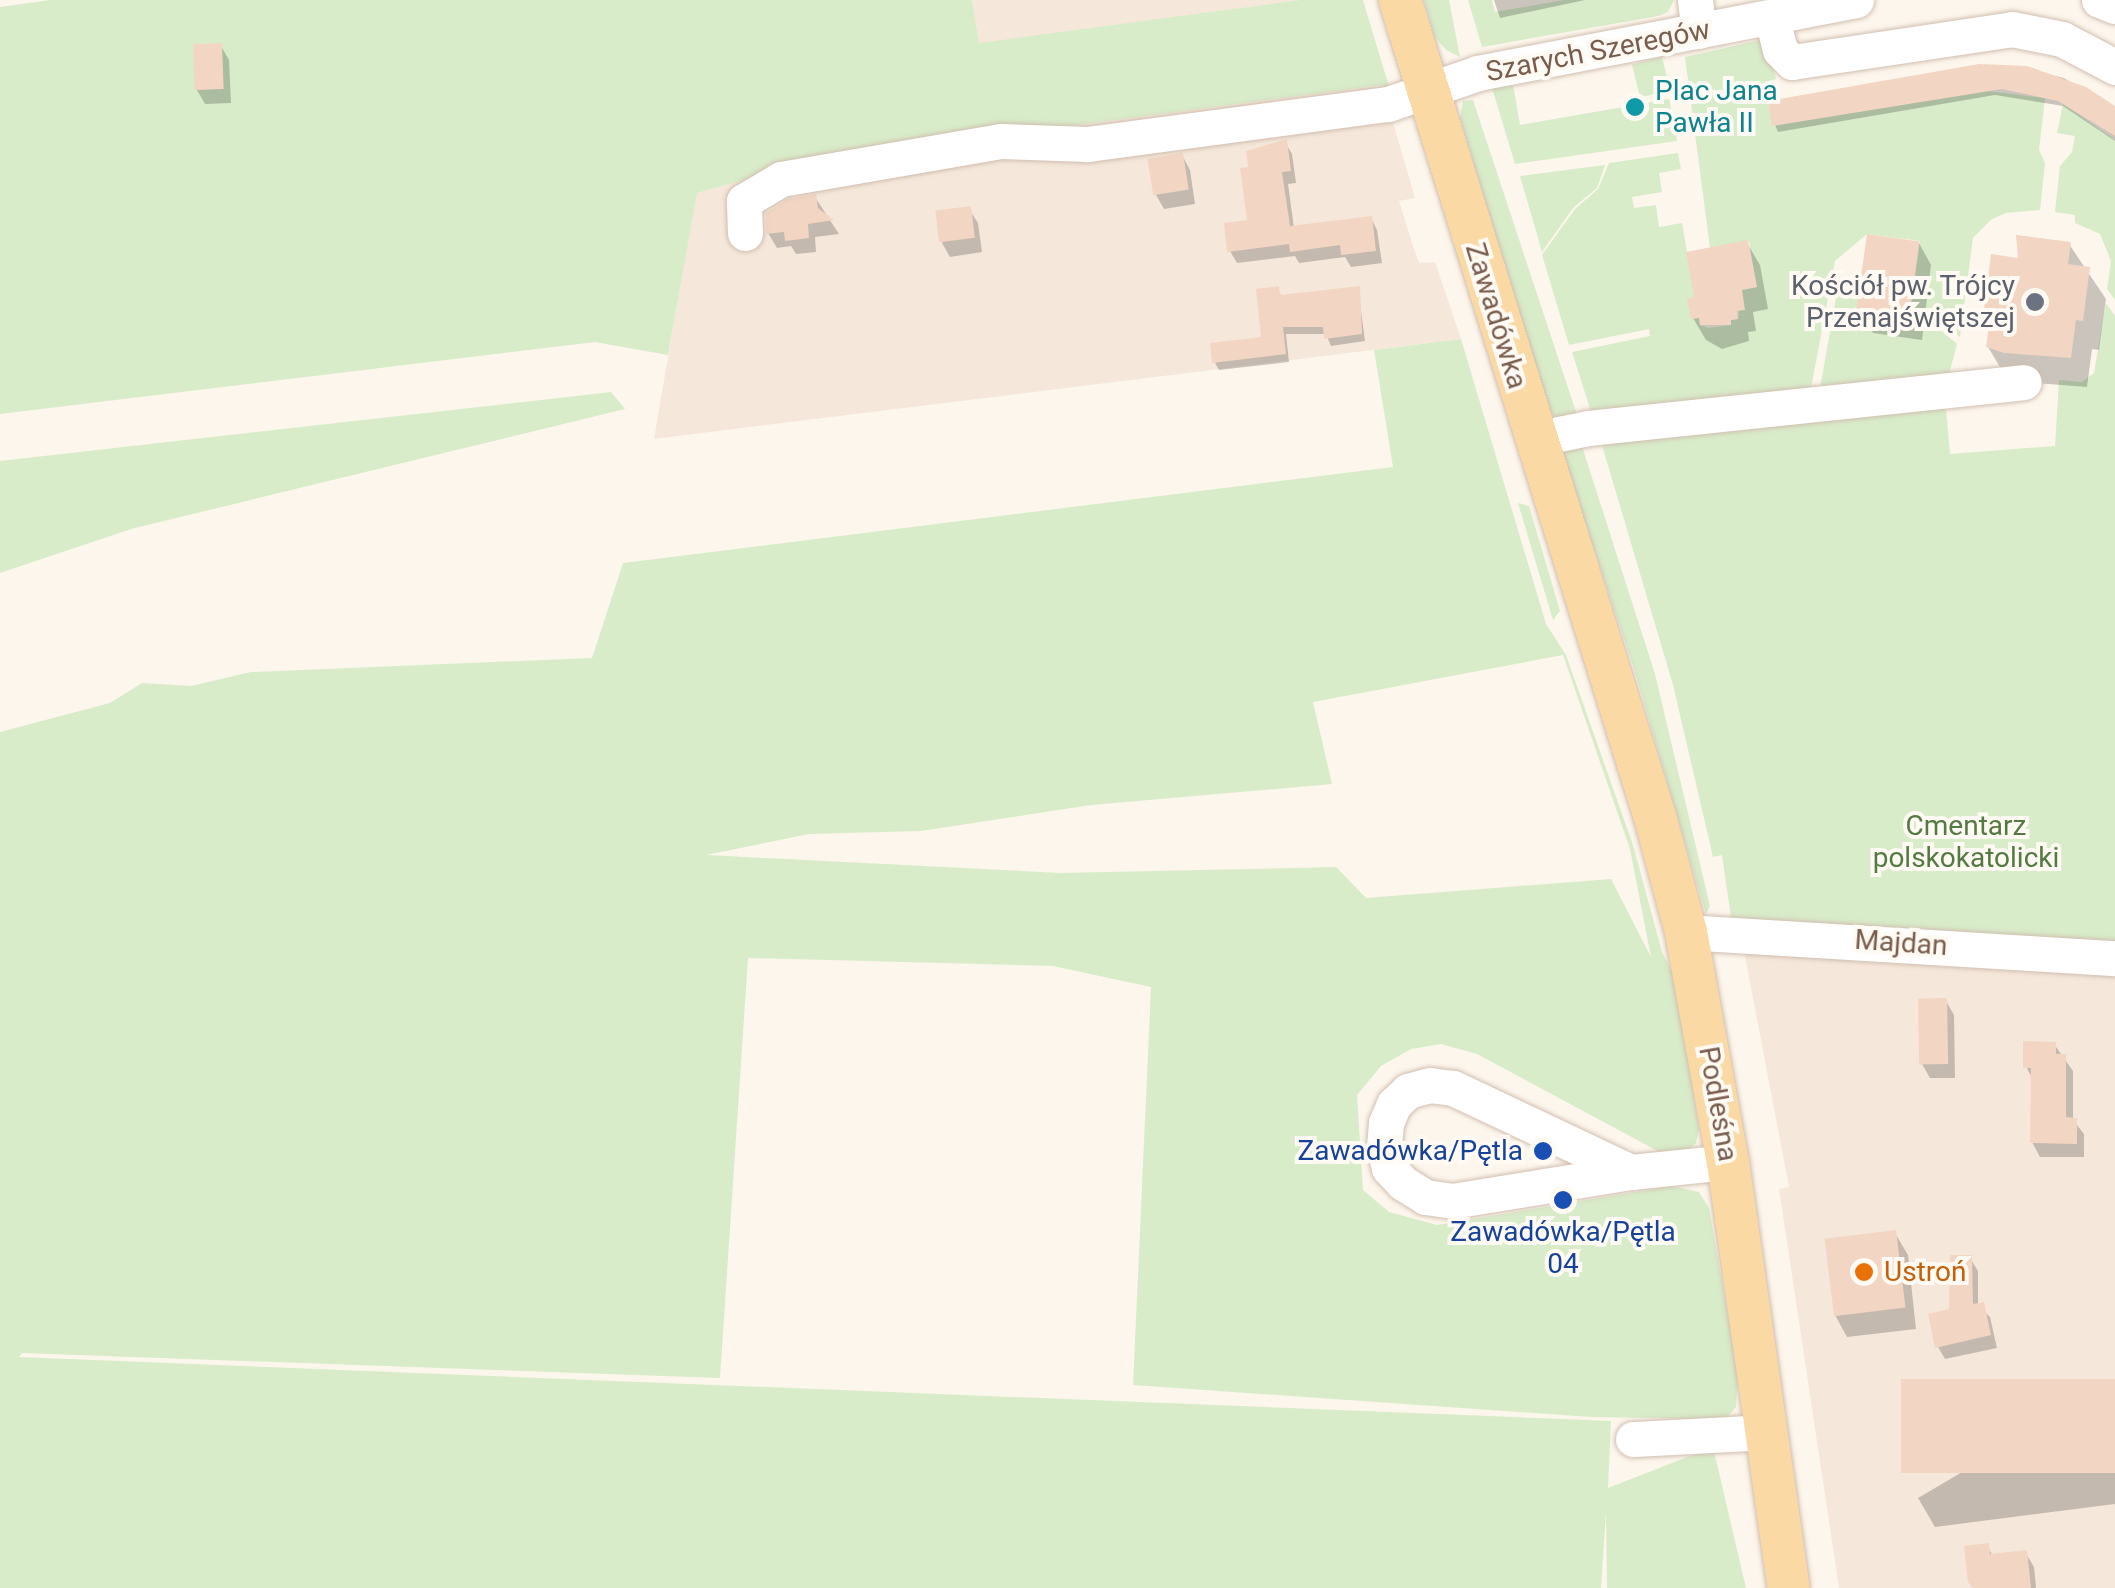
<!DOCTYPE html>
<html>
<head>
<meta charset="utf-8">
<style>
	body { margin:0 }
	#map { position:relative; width:2115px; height:1588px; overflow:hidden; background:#fdf6ec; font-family:Roboto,sans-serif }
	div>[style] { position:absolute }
	.residential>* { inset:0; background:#f5e8da }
	.green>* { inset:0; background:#d8ecc9; transform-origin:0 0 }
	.shadow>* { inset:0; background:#0003 }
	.building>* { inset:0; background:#f3d5c3; transform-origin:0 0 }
	.roads { filter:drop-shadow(0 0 2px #d1beb0) drop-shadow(0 0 2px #d1beb0) }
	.minor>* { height:35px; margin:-17.5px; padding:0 17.5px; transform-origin:17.5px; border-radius:17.5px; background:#fff }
	.major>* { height:42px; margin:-21px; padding:0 21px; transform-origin:21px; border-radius:21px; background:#fbd9a5 }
	.dots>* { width:28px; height:28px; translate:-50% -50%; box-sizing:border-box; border:5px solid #fffaf3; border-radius:50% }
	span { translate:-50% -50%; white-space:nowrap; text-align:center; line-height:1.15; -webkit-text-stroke:8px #fffaf3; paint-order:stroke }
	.street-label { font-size:28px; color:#7a5c4d }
	.culture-label { font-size:28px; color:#0d838f }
	.left { translate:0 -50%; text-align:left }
	.worship-label { font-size:28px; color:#5b616d }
	.right { translate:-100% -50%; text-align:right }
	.park-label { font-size:28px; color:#537a41 }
	.transit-label { font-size:28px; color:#164399 }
	.food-label { font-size:28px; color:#c56008 }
</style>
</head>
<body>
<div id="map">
	<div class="residential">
		<div style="clip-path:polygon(972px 0,1300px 0,979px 44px)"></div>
		<div style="clip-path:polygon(1382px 85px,1415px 198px,1399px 201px,1412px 243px,1419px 263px,1435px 262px,1461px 339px,654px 439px,696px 193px,819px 159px)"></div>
		<div style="clip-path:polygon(1744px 951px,2115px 970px,2115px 1588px,1839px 1588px,1779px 1189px,1789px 1187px)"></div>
	</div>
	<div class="green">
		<div style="clip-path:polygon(50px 0,972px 0,979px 43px,1300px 0,1363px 0,1390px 90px,1386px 97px,1382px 85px,819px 159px,697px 193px,668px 355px,595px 342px,0 414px,0 7px)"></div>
		<div style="clip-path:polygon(1424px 0,1449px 0,1460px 57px,1446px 50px,1434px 36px)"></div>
		<div style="clip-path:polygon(1468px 0,1492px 0,1495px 12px,1564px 0,1674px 0,1668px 12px,1658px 16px,1482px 47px)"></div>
		<div style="clip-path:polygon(1765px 39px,1776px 79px,1765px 82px,1773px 126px,1980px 90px,2045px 98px,2039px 150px,2045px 163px,2040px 210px,2006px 213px,1992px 219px,1973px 238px,1960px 337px,1936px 318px,1911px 309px,1920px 241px,1867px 234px,1835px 261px,1810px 393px,1593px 418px,1572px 352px,1650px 336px,1649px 329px,1569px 345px,1542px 255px,1575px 209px,1598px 189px,1609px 163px,1678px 153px,1681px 169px,1659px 173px,1662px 192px,1632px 197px,1634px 208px,1656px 205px,1659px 227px,1682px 223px,1695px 297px,1688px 299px,1691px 319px,1699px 318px,1700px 325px,1708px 328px,1731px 325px,1731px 320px,1738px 319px,1742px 290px,1757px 287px,1749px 241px,1710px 248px,1685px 57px)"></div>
		<div style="left:1662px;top:57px;width:34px;height:31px;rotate:76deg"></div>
		<div style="clip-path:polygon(1513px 84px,1520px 125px,1669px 99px,1677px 141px,1515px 164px,1492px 88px)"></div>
		<div style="clip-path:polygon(1473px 100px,1577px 415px,1559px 421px,1549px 410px,1460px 118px,1463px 101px)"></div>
		<div style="clip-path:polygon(2063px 104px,2115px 140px,2115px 300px,2107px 289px,2111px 261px,2100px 234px,2075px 223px,2075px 215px,2055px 212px,2060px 166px,2072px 152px,2075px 136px,2057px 133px)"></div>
		<div style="clip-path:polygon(1605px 165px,1597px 188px,1573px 208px,1542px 252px,1520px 176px)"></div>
		<div style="clip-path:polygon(1863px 272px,1858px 312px,1911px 315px,1935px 325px,1957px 344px,1949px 374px,1820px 388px,1836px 298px,1850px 278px)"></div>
		<div style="clip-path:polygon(2106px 303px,2115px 316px,2115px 946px,1731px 917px,1722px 855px,1713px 857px,1673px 685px,1599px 435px,1945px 398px,1950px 454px,2055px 446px,2059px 380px,2082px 382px,2094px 373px)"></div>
		<div style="clip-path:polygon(evenodd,1461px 339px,1546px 624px,1566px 655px,1633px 845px,1662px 952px,1688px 1003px,1700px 1096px,1694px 1098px,1699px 1129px,1696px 1143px,1687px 1152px,1667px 1156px,1477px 1054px,1441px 1044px,1411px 1049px,1381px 1066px,1357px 1095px,1363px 1190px,1389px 1212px,1437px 1225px,1672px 1186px,1699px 1192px,1709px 1208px,1738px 1373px,1736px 1407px,1720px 1425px,1705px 1419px,1591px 1417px,1133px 1385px,1151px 987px,1053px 966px,748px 958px,720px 1378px,22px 1353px,19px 1357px,1611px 1421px,1608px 1488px,1713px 1447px,1746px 1588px,1607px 1588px,1606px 1512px,1601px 1588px,0 1588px,0 732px,110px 703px,142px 683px,191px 686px,251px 672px,592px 658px,623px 563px,1393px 467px,1374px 350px,1461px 339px,1563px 655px,1630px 849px,1651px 957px,1611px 879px,1366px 898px,1336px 867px,1060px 873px,706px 855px,809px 834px,921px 831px,1091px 805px,1332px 784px,1313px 702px,1563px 655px)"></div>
		<div style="clip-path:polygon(611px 392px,625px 409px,131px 529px,0 573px,0 461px)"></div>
		<div style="clip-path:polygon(1580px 440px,1655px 674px,1710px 906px,1706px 914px,1635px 672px,1562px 453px,1563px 446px)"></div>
		<div style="clip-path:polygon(1518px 503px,1529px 506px,1560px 611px,1553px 620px)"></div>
	</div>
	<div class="shadow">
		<div style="clip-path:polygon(1494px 0,1585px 0,1500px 18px)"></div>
		<div style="clip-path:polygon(221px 46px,229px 60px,231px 103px,205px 104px,197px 90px)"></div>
		<div style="clip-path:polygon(2027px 69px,2064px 78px,2115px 111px,2115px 141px,2063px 106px,1995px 95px,1778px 132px,1775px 125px)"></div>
		<div style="clip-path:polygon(1285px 142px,1292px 154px,1296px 183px,1288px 184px,1294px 228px,1371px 218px,1377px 230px,1382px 263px,1351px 267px,1345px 257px,1299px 263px,1295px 256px,1237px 263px,1230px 251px,1250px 222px)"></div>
		<div style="clip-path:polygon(1182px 155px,1190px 170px,1195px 204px,1164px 209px,1156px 195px)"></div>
		<div style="clip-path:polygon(815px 197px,839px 234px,815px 237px,816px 252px,796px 254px,791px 246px,777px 248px,768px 233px)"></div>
		<div style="clip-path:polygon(969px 209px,978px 223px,982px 252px,950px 257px,942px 243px)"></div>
		<div style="clip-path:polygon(1747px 243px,1760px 265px,1768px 309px,1753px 312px,1756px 331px,1748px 332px,1749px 341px,1722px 349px,1706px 340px,1693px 318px,1697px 299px)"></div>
		<div style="clip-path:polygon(1919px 243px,1931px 265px,1922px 340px,1873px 333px,1860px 311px)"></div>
		<div style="clip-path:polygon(2069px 244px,2106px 299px,2099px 350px,2092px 349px,2087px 387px,2023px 382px,2006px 377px,1988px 347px,1992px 318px,1986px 308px,2021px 261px)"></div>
		<div style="clip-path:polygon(1358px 288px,1365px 341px,1331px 346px,1326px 334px,1286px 334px,1289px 362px,1219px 370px,1215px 363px,1263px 339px,1277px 289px,1282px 297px)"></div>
		<div style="clip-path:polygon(1946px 1001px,1954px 1015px,1955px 1078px,1930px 1078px,1922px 1064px)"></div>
		<div style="clip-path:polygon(2054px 1044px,2073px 1071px,2073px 1120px,2084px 1134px,2084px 1157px,2040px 1157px,2032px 1142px,2033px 1079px,2026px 1067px)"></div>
		<div style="clip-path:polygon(1895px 1233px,1908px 1255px,1916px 1329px,1847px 1337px,1835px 1315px)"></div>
		<div style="clip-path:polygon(1970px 1258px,1978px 1271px,1978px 1305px,1990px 1317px,1997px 1348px,1945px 1359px,1938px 1347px)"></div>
		<div style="clip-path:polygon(2115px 1382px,2115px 1504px,1935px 1527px,1918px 1498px)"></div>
		<div style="clip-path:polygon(1987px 1546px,1993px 1556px,2025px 1552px,2034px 1567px,2036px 1588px,1975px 1588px)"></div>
	</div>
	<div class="building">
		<div style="left:222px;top:43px;width:46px;height:29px;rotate:88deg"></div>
		<div style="clip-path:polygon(1979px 64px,2027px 66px,2086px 87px,2115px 106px,2115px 136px,2058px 101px,2002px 89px,1772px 126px,1768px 101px)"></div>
		<div style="clip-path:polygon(1287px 139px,1291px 171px,1282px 172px,1290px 226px,1372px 216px,1376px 251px,1341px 255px,1340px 245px,1290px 252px,1289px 244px,1227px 252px,1224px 223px,1247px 220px,1240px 168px,1248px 167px,1246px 151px)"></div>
		<div style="left:1183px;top:153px;width:37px;height:36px;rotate:81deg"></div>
		<div style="clip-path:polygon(816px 194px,818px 208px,834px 220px,808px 224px,809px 238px,785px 241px,784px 232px,766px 234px,766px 213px,788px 199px)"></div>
		<div style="left:971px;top:206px;width:32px;height:36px;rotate:83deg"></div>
		<div style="left:1867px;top:234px;width:53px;height:79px;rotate:8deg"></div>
		<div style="clip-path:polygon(2016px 235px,2071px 242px,2068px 264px,2090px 267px,2083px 321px,2076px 320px,2071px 358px,2004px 353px,1986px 347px,1991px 309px,1984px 309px,1991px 254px,2018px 258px)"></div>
		<div style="clip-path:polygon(1748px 240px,1757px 287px,1742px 290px,1745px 310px,1737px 311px,1738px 319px,1731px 320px,1731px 325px,1700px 325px,1699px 318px,1691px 319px,1687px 299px,1694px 297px,1686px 252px)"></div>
		<div style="clip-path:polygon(1279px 286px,1280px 295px,1360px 286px,1362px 334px,1324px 339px,1323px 327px,1283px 327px,1286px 354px,1212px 363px,1210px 343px,1261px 337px,1256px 289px)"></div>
		<div style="left:1947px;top:998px;width:66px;height:29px;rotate:89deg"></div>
		<div style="clip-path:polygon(2023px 1041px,2056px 1042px,2056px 1054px,2066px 1054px,2066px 1117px,2077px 1118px,2077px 1144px,2030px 1143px,2031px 1068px,2023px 1068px)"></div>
		<div style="left:1896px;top:1230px;width:78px;height:72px;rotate:83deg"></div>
		<div style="clip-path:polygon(1950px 1255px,1972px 1255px,1973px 1304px,1984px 1302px,1991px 1335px,1935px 1348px,1928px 1314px,1949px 1309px)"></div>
		<div style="left:2115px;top:1379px;width:94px;height:214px;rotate:90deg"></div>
		<div style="clip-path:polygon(1989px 1543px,1990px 1554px,2027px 1550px,2031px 1588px,1973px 1588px,1968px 1582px,1964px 1546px)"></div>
	</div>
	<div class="roads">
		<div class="minor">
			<div style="left:1695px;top:0;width:31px;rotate:83deg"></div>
			<div style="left:2099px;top:0;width:17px;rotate:21deg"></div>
			<div style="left:1772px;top:18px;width:33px;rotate:76deg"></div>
			<div style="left:1780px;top:50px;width:17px;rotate:45deg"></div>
			<div style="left:1792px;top:62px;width:222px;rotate:-8.5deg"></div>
			<div style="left:2012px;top:29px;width:51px;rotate:11.3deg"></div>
			<div style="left:2062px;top:39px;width:60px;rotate:27.8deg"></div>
			<div style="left:745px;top:233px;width:32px;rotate:-92deg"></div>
			<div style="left:744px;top:201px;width:43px;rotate:-30.7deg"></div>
			<div style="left:781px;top:179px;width:223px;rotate:-9.8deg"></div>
			<div style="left:1001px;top:141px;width:86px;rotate:2deg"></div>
			<div style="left:1087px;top:144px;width:304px;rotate:-7.6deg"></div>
			<div style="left:1388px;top:104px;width:95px;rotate:-19deg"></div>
			<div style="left:1478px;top:73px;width:385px;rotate:-10.9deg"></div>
			<div style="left:1534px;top:439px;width:55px;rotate:-11.5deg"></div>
			<div style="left:1588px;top:428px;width:438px;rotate:-6deg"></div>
			<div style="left:1686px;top:932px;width:430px;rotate:3.5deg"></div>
			<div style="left:1631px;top:1172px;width:197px;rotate:-154.7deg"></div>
			<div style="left:1453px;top:1088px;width:23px;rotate:-173deg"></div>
			<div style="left:1430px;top:1085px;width:23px;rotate:165deg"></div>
			<div style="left:1408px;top:1091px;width:19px;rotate:137deg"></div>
			<div style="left:1394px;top:1104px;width:21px;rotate:113deg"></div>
			<div style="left:1386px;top:1123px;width:25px;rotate:95deg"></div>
			<div style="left:1384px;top:1148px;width:21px;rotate:76deg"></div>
			<div style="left:1389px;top:1168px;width:21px;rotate:47deg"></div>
			<div style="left:1403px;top:1183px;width:26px;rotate:32deg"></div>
			<div style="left:1425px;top:1197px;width:27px;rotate:8deg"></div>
			<div style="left:1452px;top:1201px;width:181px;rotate:-9.2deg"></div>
			<div style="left:1631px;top:1172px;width:98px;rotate:-5.9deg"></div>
			<div style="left:1633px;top:1439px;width:132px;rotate:-3deg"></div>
		</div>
		<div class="major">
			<div style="left:1400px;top:0;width:856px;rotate:72.67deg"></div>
			<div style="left:1655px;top:817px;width:119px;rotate:74.9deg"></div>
			<div style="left:1686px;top:932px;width:234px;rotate:79.7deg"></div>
			<div style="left:1728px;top:1162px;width:430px;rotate:81.9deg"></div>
		</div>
	</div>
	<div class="dots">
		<div style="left:1635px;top:107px;background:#0f9aa8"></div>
		<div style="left:2035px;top:302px;background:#6b7280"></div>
		<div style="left:1543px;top:1151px;background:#1a4fb4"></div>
		<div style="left:1563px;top:1200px;background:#1a4fb4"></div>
		<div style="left:1864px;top:1272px;background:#e8710a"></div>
	</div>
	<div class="street-label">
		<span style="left:1598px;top:51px;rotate:-11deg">Szarych Szeregów</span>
		<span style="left:1496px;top:316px;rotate:73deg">Zawadówka</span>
		<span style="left:1901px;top:943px;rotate:4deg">Majdan</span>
		<span style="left:1718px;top:1104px;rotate:80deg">Podleśna</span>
	</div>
	<div class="culture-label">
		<span class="left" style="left:1655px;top:107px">Plac Jana<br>Pawła II</span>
	</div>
	<div class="worship-label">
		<span class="right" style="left:2015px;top:302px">Kościół pw. Trójcy<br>Przenajświętszej</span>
	</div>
	<div class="park-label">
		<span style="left:1966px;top:842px">Cmentarz<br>polskokatolicki</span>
	</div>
	<div class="transit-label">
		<span class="right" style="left:1523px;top:1151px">Zawadówka/Pętla</span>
		<span style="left:1563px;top:1248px">Zawadówka/Pętla<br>04</span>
	</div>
	<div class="food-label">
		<span class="left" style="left:1884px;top:1272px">Ustroń</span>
	</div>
</div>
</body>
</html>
